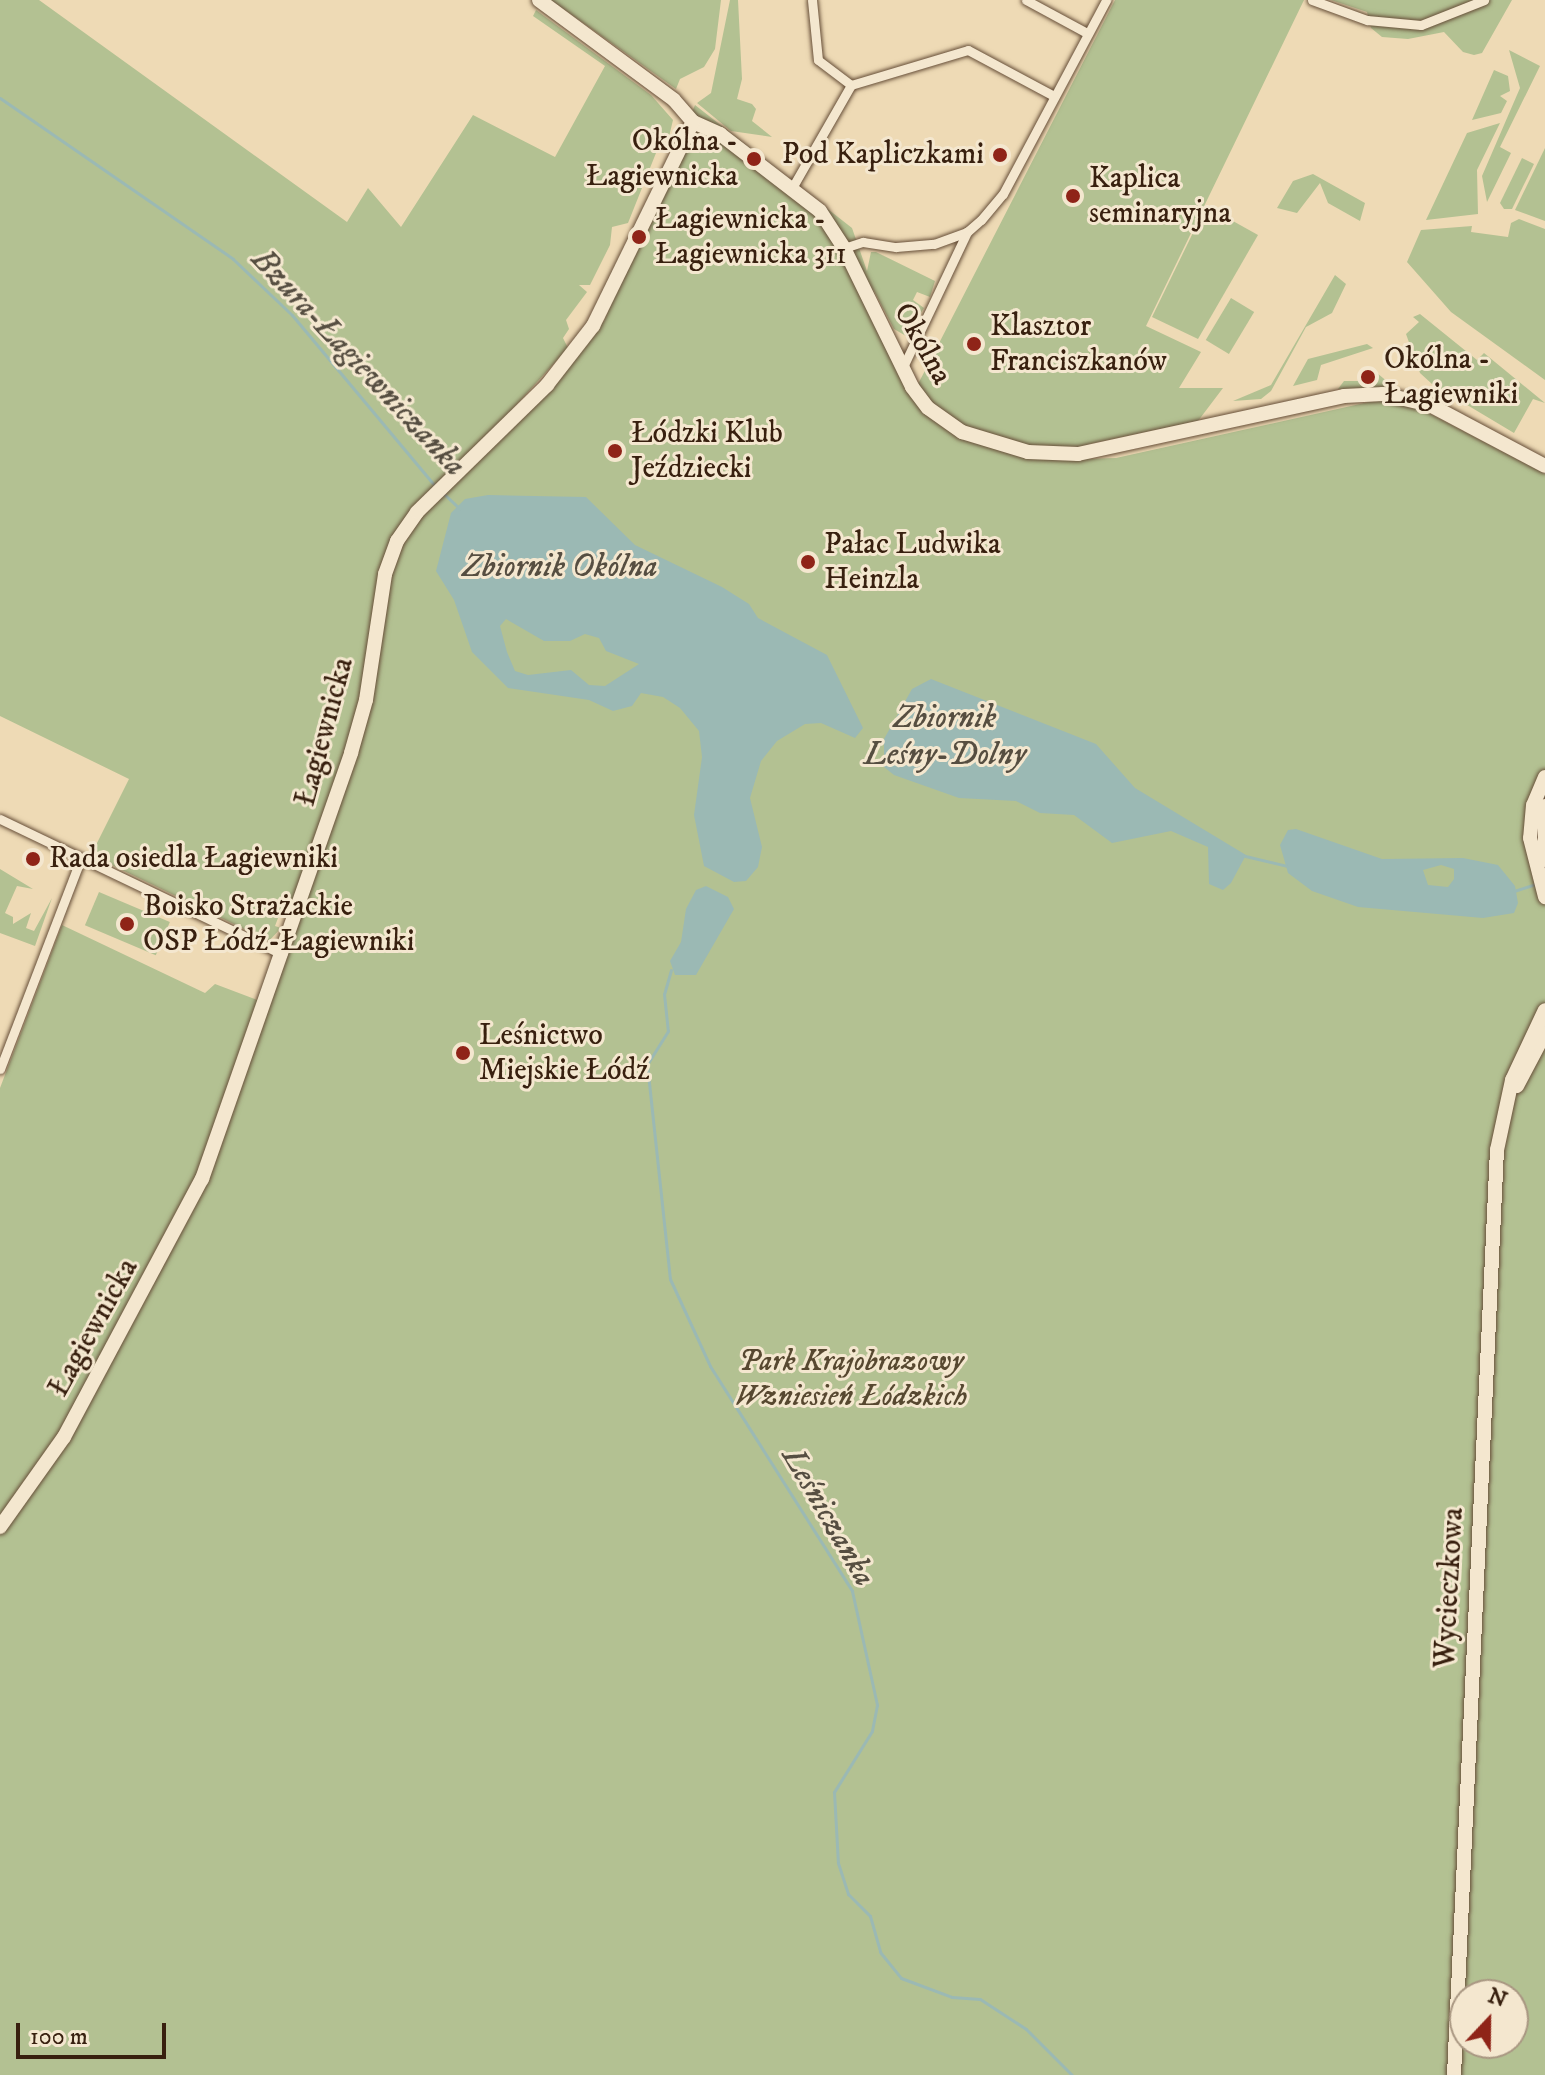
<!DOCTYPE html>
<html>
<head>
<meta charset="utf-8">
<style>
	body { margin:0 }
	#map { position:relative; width:1545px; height:2075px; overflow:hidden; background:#eedab5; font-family:"IM FELL DW Pica",serif }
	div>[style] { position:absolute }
	.green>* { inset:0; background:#b3c192; transform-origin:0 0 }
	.water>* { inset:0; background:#9bb9b4 }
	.stream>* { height:3px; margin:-1.5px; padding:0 1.5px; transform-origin:1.5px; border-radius:1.5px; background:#9bb9b4 }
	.roads { filter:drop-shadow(0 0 2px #664e38) drop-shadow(0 0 2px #664e38) }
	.street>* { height:9px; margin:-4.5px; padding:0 4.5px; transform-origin:4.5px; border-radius:4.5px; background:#f4e7cf }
	.secondary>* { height:14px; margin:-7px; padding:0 7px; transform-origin:7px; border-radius:7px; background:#f4e7cf }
	.dots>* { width:22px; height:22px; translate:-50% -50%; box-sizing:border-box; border:4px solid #f4e7cf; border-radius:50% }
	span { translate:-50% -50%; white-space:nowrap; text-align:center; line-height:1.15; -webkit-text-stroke:6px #f4e7cf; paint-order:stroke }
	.poi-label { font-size:30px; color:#38200f }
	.right { translate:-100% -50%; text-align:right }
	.left { translate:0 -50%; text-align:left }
	.street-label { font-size:30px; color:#38200f }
	.park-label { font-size:30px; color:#574830; font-style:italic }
	.water-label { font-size:32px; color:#564e41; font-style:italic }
	.north { position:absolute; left:1449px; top:1979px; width:80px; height:80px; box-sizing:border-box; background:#f4e7cf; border:2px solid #a99782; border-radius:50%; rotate:22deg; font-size:22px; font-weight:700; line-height:32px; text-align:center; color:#38200f }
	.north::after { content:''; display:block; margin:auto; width:28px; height:36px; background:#8f2418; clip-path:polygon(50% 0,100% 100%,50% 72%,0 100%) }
	.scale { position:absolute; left:16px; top:2023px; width:150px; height:36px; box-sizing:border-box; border:4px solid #38200f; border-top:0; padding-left:10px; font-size:24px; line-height:28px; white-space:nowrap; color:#38200f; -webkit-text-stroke:6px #f4e7cf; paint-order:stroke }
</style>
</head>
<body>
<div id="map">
	<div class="green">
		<div style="clip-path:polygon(evenodd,0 0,39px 0,347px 222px,368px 188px,401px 227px,473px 115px,555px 157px,605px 66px,533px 16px,536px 10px,651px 95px,673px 120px,668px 141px,662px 138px,628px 223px,612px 227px,610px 245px,590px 285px,579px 285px,587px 292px,566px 320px,569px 329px,563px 338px,568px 348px,508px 414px,604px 321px,695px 105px,852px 228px,867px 271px,871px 252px,876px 252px,935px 281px,930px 297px,917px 292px,913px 300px,924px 308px,906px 336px,894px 329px,873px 289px,904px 382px,915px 390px,1115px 0,1304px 0,1146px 326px,1201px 352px,1179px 388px,1223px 388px,1198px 421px,1089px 444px,1082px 459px,1116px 458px,1396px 396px,1545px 474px,1545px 2075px,0 2075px,0 1088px,62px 925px,205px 993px,215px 984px,257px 1000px,288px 913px,278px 918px,275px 926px,281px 928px,269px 941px,91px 855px,129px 779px,0 716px,0 0,1465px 1995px,1513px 1995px,1513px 2043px,1465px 2043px,1465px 1995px)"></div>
		<div style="clip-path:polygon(551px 0,721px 0,715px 49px,704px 67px,680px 79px,676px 89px)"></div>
		<div style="clip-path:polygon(730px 0,738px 0,742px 79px,737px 99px,752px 104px,756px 109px,752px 121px,772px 137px,731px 131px,697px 103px,711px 93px)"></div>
		<div style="clip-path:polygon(1331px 0,1512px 0,1482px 53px,1474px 55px,1463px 52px,1444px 32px,1408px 39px,1382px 37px,1371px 28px,1367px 12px)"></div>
		<div style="clip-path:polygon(1509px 50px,1540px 66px,1500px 147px,1511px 153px,1487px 202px,1482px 176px,1520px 88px)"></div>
		<div style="clip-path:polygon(1494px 70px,1508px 76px,1510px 91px,1500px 96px,1507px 101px,1501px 113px,1472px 120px)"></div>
		<div style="clip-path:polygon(1500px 123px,1477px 170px,1478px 214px,1426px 220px,1467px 133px)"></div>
		<div style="clip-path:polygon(1545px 148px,1545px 221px,1515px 210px)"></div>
		<div style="clip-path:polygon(1522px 158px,1534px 164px,1512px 209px,1504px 209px,1500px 203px)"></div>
		<div style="clip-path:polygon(1313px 174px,1365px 203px,1360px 221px,1328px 203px,1320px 183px,1297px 213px,1277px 208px,1293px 181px)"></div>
		<div style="clip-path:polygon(1206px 206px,1258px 235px,1198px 339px,1152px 317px)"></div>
		<div style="clip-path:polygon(1519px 219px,1545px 229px,1545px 380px,1451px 312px,1407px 262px,1421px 230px,1472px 226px,1471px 232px,1508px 237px,1511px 223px)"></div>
		<div style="clip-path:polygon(1335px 275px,1346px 284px,1332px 313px,1306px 327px,1271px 391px,1261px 399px,1233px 401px,1271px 385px)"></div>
		<div style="left:1231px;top:298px;width:27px;height:49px;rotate:31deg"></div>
		<div style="clip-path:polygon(1420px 314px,1477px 360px,1484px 353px,1545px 403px,1533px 399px,1514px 433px,1432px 384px,1420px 373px,1406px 334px,1419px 322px,1413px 317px)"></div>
		<div style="clip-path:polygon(1367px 344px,1373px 348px,1321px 365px,1317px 380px,1293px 386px,1308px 359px)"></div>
		<div style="clip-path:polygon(1377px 373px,1389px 383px,1387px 388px,1338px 389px,1344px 381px,1363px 381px)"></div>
		<div style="clip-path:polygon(0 869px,33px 889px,17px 886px,5px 913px,13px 917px,13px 924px,31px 913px,26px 928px,34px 931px,52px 898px,35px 946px,0 933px)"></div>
		<div style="left:99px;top:892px;width:77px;height:36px;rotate:23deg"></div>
	</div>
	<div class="water">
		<div style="clip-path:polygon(evenodd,488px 495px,586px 497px,635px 545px,722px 587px,749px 604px,758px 618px,827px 655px,863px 728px,855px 738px,821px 723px,805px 724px,777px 741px,761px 761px,750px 798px,762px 847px,758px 867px,746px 881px,734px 882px,704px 866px,694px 815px,702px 757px,699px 731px,680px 708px,663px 697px,641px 693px,632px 706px,613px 711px,589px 700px,508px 688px,472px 652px,454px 600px,436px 571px,451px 513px,465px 499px,488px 495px,506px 619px,544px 641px,570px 641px,585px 634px,599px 638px,606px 651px,639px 664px,605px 686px,589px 685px,571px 670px,528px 675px,515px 671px,507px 652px,500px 626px,506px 619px)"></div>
		<div style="clip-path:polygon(931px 679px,1096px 744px,1135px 788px,1246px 855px,1231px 883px,1223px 890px,1209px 884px,1208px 847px,1171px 831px,1112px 843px,1074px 815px,1040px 813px,1016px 801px,959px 798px,894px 775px,884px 767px,884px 739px,912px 689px)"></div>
		<div style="clip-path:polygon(evenodd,1296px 829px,1382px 859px,1463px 858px,1498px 865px,1515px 886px,1518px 903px,1514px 913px,1483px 918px,1358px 907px,1312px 891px,1288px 873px,1280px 845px,1288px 830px,1296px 829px,1441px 865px,1454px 869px,1454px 879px,1448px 887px,1428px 885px,1423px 870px,1441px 865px)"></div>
		<div style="clip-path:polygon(706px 886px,728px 897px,734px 909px,696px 975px,675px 975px,670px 961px,681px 942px,686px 909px,696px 890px)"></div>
	</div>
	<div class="stream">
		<div style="left:0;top:98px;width:283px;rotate:34.6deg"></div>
		<div style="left:233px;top:259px;width:81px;rotate:43.5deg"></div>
		<div style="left:292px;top:315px;width:223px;rotate:50.1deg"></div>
		<div style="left:444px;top:494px;width:21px;rotate:43deg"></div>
		<div style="left:1241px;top:855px;width:47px;rotate:13.4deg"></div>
		<div style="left:1514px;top:891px;width:20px;rotate:-18deg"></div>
		<div style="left:671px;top:970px;width:25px;rotate:106deg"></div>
		<div style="left:664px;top:994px;width:37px;rotate:84deg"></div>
		<div style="left:668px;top:1031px;width:39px;rotate:122deg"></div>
		<div style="left:647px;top:1064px;width:216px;rotate:83.9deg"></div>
		<div style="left:670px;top:1279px;width:96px;rotate:65.3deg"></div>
		<div style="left:710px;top:1366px;width:266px;rotate:57.7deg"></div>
		<div style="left:852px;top:1591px;width:117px;rotate:77.6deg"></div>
		<div style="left:877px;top:1705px;width:26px;rotate:101deg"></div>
		<div style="left:872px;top:1731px;width:72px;rotate:121.9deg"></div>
		<div style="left:834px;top:1792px;width:71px;rotate:86.8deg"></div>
		<div style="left:838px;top:1863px;width:33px;rotate:72deg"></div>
		<div style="left:848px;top:1894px;width:31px;rotate:45deg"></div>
		<div style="left:870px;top:1916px;width:37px;rotate:74deg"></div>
		<div style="left:880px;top:1952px;width:33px;rotate:51deg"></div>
		<div style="left:901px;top:1978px;width:54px;rotate:20.4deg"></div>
		<div style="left:952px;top:1997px;width:28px;rotate:4deg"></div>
		<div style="left:980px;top:1999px;width:55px;rotate:33.1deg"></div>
		<div style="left:1026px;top:2029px;width:65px;rotate:45deg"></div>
	</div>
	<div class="roads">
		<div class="street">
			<div style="left:812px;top:0;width:60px;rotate:84.3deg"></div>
			<div style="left:818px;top:60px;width:41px;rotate:37.1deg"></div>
			<div style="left:1026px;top:0;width:69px;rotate:28.4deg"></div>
			<div style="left:1312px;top:0;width:59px;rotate:20deg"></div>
			<div style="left:1367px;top:20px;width:54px;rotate:5.3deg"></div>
			<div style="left:1421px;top:25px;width:68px;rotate:-21.6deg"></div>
			<div style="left:792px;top:188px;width:119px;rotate:-60.2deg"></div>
			<div style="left:851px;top:85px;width:122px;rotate:-16.7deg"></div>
			<div style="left:968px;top:50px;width:98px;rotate:28.1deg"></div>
			<div style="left:844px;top:248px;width:20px;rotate:-18deg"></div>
			<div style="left:863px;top:242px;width:33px;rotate:9deg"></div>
			<div style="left:896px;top:247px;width:38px;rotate:-5deg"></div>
			<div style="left:934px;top:244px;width:35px;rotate:-20deg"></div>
			<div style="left:967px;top:232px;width:18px;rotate:-41deg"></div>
			<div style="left:981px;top:220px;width:34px;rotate:-50deg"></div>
			<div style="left:1003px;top:194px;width:220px;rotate:-62deg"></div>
			<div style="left:902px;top:369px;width:152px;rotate:-64.6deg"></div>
			<div style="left:0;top:819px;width:313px;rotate:25.6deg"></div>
			<div style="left:0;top:1069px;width:226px;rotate:-69deg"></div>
		</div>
		<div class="secondary">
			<div style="left:539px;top:0;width:168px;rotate:36.5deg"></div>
			<div style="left:674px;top:100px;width:29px;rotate:49deg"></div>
			<div style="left:693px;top:122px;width:30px;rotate:24deg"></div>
			<div style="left:720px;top:134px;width:126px;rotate:37.6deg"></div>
			<div style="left:820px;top:211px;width:44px;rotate:57deg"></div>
			<div style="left:844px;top:248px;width:155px;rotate:63.9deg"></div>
			<div style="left:912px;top:387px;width:26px;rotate:53deg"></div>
			<div style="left:928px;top:408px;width:42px;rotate:35.2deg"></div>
			<div style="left:962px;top:432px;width:69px;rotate:16.9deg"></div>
			<div style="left:1028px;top:452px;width:50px;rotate:2.3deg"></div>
			<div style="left:1078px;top:454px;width:272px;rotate:-12.3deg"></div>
			<div style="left:1344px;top:396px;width:39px;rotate:-3deg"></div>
			<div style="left:1383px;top:394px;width:48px;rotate:13.2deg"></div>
			<div style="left:1430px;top:405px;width:130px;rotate:27.9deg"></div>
			<div style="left:1545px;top:777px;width:30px;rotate:113deg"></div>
			<div style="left:1533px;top:805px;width:33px;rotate:95deg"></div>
			<div style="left:1530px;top:838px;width:61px;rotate:75.7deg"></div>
			<div style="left:1545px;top:806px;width:54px;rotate:90deg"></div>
			<div style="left:1517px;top:1086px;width:60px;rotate:-62.2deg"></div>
			<div style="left:0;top:1527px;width:110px;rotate:-54.6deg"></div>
			<div style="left:64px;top:1437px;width:293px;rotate:-61.9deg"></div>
			<div style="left:202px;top:1179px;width:451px;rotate:-70.7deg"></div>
			<div style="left:351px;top:753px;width:55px;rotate:-74.2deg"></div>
			<div style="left:366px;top:700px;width:127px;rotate:-81.4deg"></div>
			<div style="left:385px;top:574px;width:35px;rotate:-70deg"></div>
			<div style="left:397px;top:541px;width:35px;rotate:-55deg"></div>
			<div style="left:417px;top:512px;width:182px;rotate:-44.3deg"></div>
			<div style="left:547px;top:385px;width:75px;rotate:-52.1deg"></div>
			<div style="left:593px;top:326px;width:227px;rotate:-63.9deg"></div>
			<div style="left:1454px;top:2075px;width:926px;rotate:-87.34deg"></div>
			<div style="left:1497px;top:1150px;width:72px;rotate:-77.9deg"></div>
			<div style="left:1512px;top:1080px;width:77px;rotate:-64.8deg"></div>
		</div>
	</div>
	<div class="dots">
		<div style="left:1000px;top:155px;background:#8f2418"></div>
		<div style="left:754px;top:159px;background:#8f2418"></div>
		<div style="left:1073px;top:196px;background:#8f2418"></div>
		<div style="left:639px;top:237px;background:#8f2418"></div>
		<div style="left:974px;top:344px;background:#8f2418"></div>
		<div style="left:1368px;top:377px;background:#8f2418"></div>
		<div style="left:615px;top:451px;background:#8f2418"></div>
		<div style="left:808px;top:562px;background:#8f2418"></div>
		<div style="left:33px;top:859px;background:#8f2418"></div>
		<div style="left:127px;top:924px;background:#8f2418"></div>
		<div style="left:463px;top:1053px;background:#8f2418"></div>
	</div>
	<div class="poi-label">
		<span class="right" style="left:738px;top:159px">Okólna -<br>Łagiewnicka</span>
		<span class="right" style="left:984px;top:155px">Pod Kapliczkami</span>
		<span class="left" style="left:1089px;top:196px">Kaplica<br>seminaryjna</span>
		<span class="left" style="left:655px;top:237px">Łagiewnicka -<br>Łagiewnicka 311</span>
		<span class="left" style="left:990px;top:344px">Klasztor<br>Franciszkanów</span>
		<span class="left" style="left:1384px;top:377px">Okólna -<br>Łagiewniki</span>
		<span class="left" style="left:631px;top:451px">Łódzki Klub<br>Jeździecki</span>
		<span class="left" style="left:824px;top:562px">Pałac Ludwika<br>Heinzla</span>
		<span class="left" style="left:49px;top:859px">Rada osiedla Łagiewniki</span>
		<span class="left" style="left:143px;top:924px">Boisko Strażackie<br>OSP Łódź-Łagiewniki</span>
		<span class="left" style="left:479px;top:1053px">Leśnictwo<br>Miejskie Łódź</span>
	</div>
	<div class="street-label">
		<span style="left:922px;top:344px;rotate:61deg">Okólna</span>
		<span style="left:325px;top:732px;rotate:-75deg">Łagiewnicka</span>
		<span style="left:94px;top:1328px;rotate:-61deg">Łagiewnicka</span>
		<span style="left:1450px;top:1588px;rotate:-87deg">Wycieczkowa</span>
	</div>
	<div class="park-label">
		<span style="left:851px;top:1379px">Park Krajobrazowy<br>Wzniesień Łódzkich</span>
	</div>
	<div class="water-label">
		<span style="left:358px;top:363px;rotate:47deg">Bzura-Łagiewniczanka</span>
		<span style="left:560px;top:567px">Zbiornik Okólna</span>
		<span style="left:945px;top:737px">Zbiornik<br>Leśny-Dolny</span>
		<span style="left:828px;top:1517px;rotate:60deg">Leśniczanka</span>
	</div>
	<div class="north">N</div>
	<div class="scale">100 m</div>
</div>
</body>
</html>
